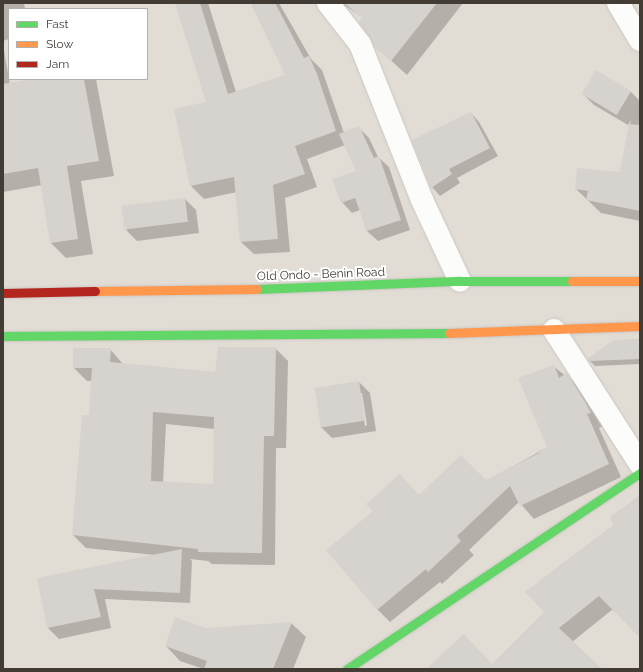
<!DOCTYPE html>
<html>
<head>
<meta charset="utf-8">
<style>
	body { margin:0 }
	#map { position:relative; width:643px; height:672px; overflow:hidden; background:#eeebe7; font-family:Raleway,sans-serif }
	div>[style] { position:absolute }
	.residential>* { inset:0; background:#e1dcd4 }
	.shadow>* { inset:0; background:#0003 }
	.building>* { inset:0; background:#d6d2ce; transform-origin:0 0 }
	.roads { filter:drop-shadow(0 0 1px #cac7c3) drop-shadow(0 0 1px #cac7c3) }
	.street>* { height:22px; margin:-11px; padding:0 11px; transform-origin:11px; border-radius:11px; background:#fcfcfb }
	.fast>* { height:9px; margin:-4.5px; padding:0 4.5px; transform-origin:4.5px; border-radius:4.5px; background:#63d668 }
	.slow>* { height:9px; margin:-4.5px; padding:0 4.5px; transform-origin:4.5px; border-radius:4.5px; background:#ff974d }
	.jam>* { height:9px; margin:-4.5px; padding:0 4.5px; transform-origin:4.5px; border-radius:4.5px; background:#b3261e }
	span { translate:-50% -50%; white-space:nowrap; text-align:center; line-height:1.15; -webkit-text-stroke:4px #fff; paint-order:stroke }
	.street-label { font-size:12px; color:#423c34 }
	.frame { position:absolute; inset:0; border:4px solid #423c34; pointer-events:none }
	.legend { position:absolute; left:8px; top:8px; width:140px; height:72px; box-sizing:border-box; background:#fff; border:1px solid #b3b1ae; margin:0; padding:5px 7px; list-style:none; font-size:12px; color:#423c34 }
	.legend li { display:flex; align-items:center; gap:8px; height:20px }
	.legend b { width:20px; border:1px solid #b3b1ae }
</style>
</head>
<body>
<div id="map">
	<div class="residential">
		<div style="clip-path:polygon(evenodd,3px 3px,640px 3px,640px 669px,3px 669px,3px 3px,9px 9px,147px 9px,147px 79px,9px 79px,9px 9px)"></div>
	</div>
	<div class="shadow">
		<div style="clip-path:polygon(3px 3px,24px 3px,25px 9px,9px 9px,9px 39px,3px 41px)"></div>
		<div style="clip-path:polygon(176px 3px,208px 3px,236px 92px,286px 75px,251px 3px,279px 3px,311px 59px,322px 70px,344px 133px,358px 127px,369px 138px,378px 157px,389px 167px,410px 230px,378px 241px,367px 231px,360px 210px,352px 213px,342px 202px,358px 171px,345px 145px,307px 159px,317px 187px,285px 198px,290px 252px,254px 254px,241px 242px,237px 192px,204px 199px,191px 186px,175px 110px,208px 103px)"></div>
		<div style="clip-path:polygon(341px 3px,463px 3px,407px 75px,376px 47px,363px 18px)"></div>
		<div style="clip-path:polygon(3px 45px,10px 84px,39px 79px,96px 79px,114px 176px,81px 181px,93px 254px,66px 258px,51px 243px,42px 185px,3px 192px)"></div>
		<div style="clip-path:polygon(597px 71px,631px 92px,640px 101px,640px 221px,601px 213px,576px 189px,621px 173px,631px 120px,628px 125px,594px 105px,583px 94px)"></div>
		<div style="clip-path:polygon(471px 113px,479px 122px,498px 156px,457px 178px,460px 183px,440px 196px,432px 187px)"></div>
		<div style="clip-path:polygon(185px 199px,196px 210px,199px 233px,137px 241px,126px 230px)"></div>
		<div style="clip-path:polygon(640px 339px,640px 364px,595px 366px,589px 360px,615px 341px)"></div>
		<div style="clip-path:polygon(evenodd,275px 348px,288px 361px,286px 448px,276px 448px,275px 565px,212px 564px,208px 561px,190px 559px,192px 561px,190px 603px,105px 599px,111px 628px,59px 639px,48px 628px,38px 579px,155px 555px,86px 548px,73px 535px,90px 416px,92px 381px,87px 381px,74px 368px,74px 349px,110px 349px,123px 364px,216px 373px,275px 348px,166px 424px,215px 429px,214px 485px,163px 483px,166px 424px)"></div>
		<div style="clip-path:polygon(553px 366px,580px 387px,603px 426px,599px 428px,621px 477px,534px 519px,519px 502px,469px 550px,474px 555px,442px 584px,440px 582px,390px 622px,377px 609px,419px 495px,486px 481px,548px 447px)"></div>
		<div style="clip-path:polygon(evenodd,359px 382px,370px 393px,376px 431px,332px 438px,321px 427px,359px 382px,360px 393px,362px 393px,367px 425px,365px 426px,360px 393px)"></div>
		<div style="clip-path:polygon(640px 507px,640px 636px,613px 609px,572px 642px,601px 669px,427px 669px,492px 665px,546px 612px)"></div>
		<div style="clip-path:polygon(291px 623px,306px 637px,293px 669px,204px 669px,180px 661px,166px 646px,205px 629px)"></div>
	</div>
	<div class="building">
		<div style="clip-path:polygon(175px 3px,200px 3px,228px 94px,285px 75px,251px 3px,275px 3px,304px 58px,309px 56px,317px 74px,336px 131px,295px 146px,305px 174px,273px 185px,278px 239px,240px 242px,234px 177px,190px 186px,174px 109px,206px 102px)"></div>
		<div style="clip-path:polygon(344px 3px,437px 3px,391px 61px,375px 48px,359px 22px,362px 18px)"></div>
		<div style="left:596px;top:70px;width:41px;height:28px;rotate:31deg"></div>
		<div style="clip-path:polygon(33px 79px,84px 79px,99px 161px,67px 166px,78px 239px,50px 243px,38px 168px,3px 174px,3px 84px)"></div>
		<div style="clip-path:polygon(471px 112px,490px 148px,449px 169px,452px 174px,431px 188px,412px 140px)"></div>
		<div style="clip-path:polygon(629px 124px,640px 125px,640px 211px,586px 200px,588px 191px,575px 189px,577px 168px,620px 172px)"></div>
		<div style="clip-path:polygon(359px 126px,374px 158px,379px 156px,401px 220px,367px 231px,355px 198px,341px 203px,332px 179px,356px 171px,339px 134px)"></div>
		<div style="left:185px;top:198px;width:24px;height:64px;rotate:83deg"></div>
		<div style="clip-path:polygon(640px 339px,640px 359px,589px 361px,587px 359px,614px 340px)"></div>
		<div style="clip-path:polygon(evenodd,218px 347px,276px 347px,274px 436px,264px 436px,262px 553px,198px 552px,198px 549px,72px 535px,82px 415px,89px 415px,92px 368px,73px 368px,73px 348px,111px 348px,110px 362px,215px 372px,218px 347px,153px 412px,214px 417px,213px 484px,151px 481px,153px 412px)"></div>
		<div style="clip-path:polygon(554px 365px,559px 378px,567px 373px,584px 400px,591px 413px,587px 414px,609px 464px,520px 506px,510px 486px,457px 536px,461px 541px,428px 572px,426px 569px,377px 610px,326px 550px,373px 511px,366px 504px,400px 474px,419px 495px,461px 455px,486px 480px,539px 453px,538px 451px,547px 447px,518px 378px)"></div>
		<div style="left:359px;top:381px;width:40px;height:45px;rotate:81deg"></div>
		<div style="clip-path:polygon(640px 495px,640px 638px,599px 596px,559px 628px,602px 669px,426px 669px,464px 634px,492px 664px,544px 612px,525px 592px,613px 525px,610px 517px)"></div>
		<div style="clip-path:polygon(182px 549px,180px 593px,94px 589px,101px 617px,47px 628px,37px 578px)"></div>
		<div style="clip-path:polygon(175px 617px,206px 628px,292px 622px,273px 669px,204px 669px,207px 661px,165px 646px)"></div>
	</div>
	<div class="roads">
		<div class="street">
			<div style="left:328px;top:3px;width:52px;rotate:52deg"></div>
			<div style="left:360px;top:44px;width:168px;rotate:68.3deg"></div>
			<div style="left:422px;top:200px;width:89px;rotate:64.9deg"></div>
			<div style="left:618px;top:3px;width:43px;rotate:59.3deg"></div>
			<div style="left:554px;top:330px;width:159px;rotate:57.3deg"></div>
		</div>
		<div class="fast">
			<div style="left:257px;top:289px;width:203px;rotate:-2.3deg"></div>
			<div style="left:460px;top:281px;width:112px"></div>
			<div style="left:3px;top:336px;width:446px;rotate:-0.4deg"></div>
			<div style="left:347px;top:669px;width:353px;rotate:-33.8deg"></div>
		</div>
		<div class="slow">
			<div style="left:572px;top:281px;width:68px"></div>
			<div style="left:95px;top:291px;width:162px;rotate:-0.7deg"></div>
			<div style="left:449px;top:333px;width:191px;rotate:-2.1deg"></div>
		</div>
		<div class="jam">
			<div style="left:3px;top:293px;width:92px;rotate:-1.2deg"></div>
		</div>
	</div>
	<div class="street-label">
		<span style="left:321px;top:275px;rotate:-2deg">Old Ondo - Benin Road</span>
	</div>
	<div class="frame"></div>
	<ul class="legend">
	<li><b style="height:5px;background:#63d668"></b>Fast</li>
	<li><b style="height:5px;background:#ff974d"></b>Slow</li>
	<li><b style="height:5px;background:#b3261e"></b>Jam</li>
	</ul>
</div>
</body>
</html>
